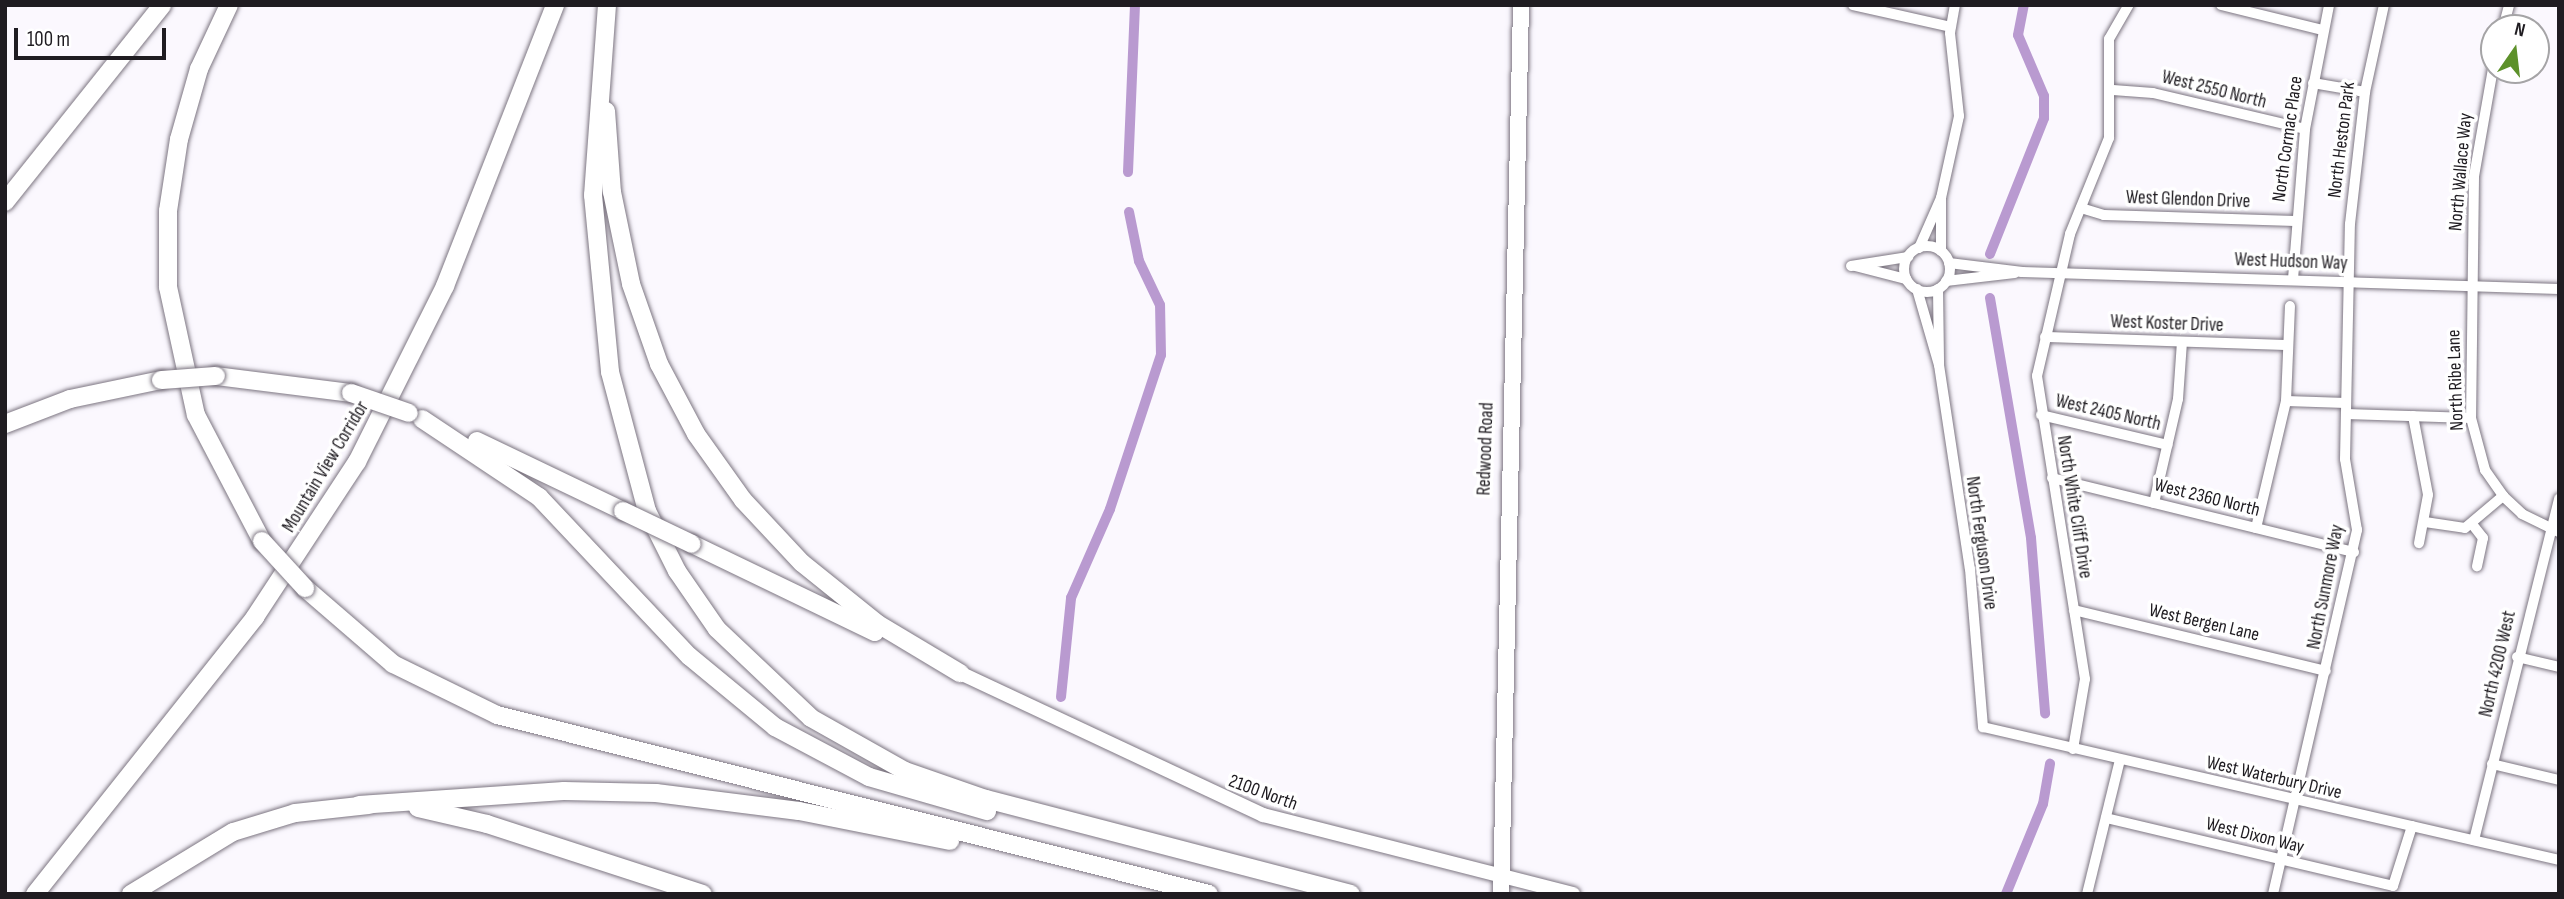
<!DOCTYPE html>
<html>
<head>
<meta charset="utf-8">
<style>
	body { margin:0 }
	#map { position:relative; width:2564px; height:899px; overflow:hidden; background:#fbf8fe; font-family:"Sofia Sans Condensed",sans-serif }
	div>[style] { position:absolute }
	.canal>* { height:10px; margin:-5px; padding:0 5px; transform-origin:5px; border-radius:5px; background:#b99ad0 }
	.roads { filter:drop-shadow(0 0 2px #7c7581) drop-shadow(0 0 2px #7c7581) }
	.minor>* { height:10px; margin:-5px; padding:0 5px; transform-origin:5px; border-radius:5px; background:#fff }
	.minor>.ring { margin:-5px; padding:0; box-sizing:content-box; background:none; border:10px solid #fff; border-radius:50% }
	.secondary>* { height:14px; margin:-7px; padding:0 7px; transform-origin:7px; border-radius:7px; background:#fff }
	.primary>* { height:16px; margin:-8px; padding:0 8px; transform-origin:8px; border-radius:8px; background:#fff }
	.trunk>* { height:18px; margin:-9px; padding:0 9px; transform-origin:9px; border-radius:9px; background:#fff }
	.bridges { filter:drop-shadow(0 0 2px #7c7581) drop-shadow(0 0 2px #7c7581) }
	.trunk-bridge>* { height:18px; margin:-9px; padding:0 9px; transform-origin:9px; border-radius:9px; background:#fff }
	span { translate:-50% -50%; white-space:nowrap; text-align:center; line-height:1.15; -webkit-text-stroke:7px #fff; paint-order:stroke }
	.street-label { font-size:19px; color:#1f1c21 }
	.frame { position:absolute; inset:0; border:7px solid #1f1c21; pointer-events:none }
	.north { position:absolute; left:2480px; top:14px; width:70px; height:70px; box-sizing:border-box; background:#fff; border:2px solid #a5a4a6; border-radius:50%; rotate:14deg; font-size:19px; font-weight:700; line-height:28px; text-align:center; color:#1f1c21 }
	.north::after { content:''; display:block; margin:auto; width:24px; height:32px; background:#5d912a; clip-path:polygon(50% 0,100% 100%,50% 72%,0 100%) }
	.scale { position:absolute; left:14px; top:28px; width:152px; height:32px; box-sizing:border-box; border:4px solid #1f1c21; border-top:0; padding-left:9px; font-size:21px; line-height:24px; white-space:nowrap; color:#1f1c21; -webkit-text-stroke:5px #fff; paint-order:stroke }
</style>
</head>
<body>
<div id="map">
	<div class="canal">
		<div style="left:1128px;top:172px;width:167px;rotate:-87.6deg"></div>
		<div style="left:1990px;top:254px;width:146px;rotate:-68.3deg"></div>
		<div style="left:2044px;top:118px;width:22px;rotate:-90deg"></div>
		<div style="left:2044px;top:96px;width:66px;rotate:-113.1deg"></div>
		<div style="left:2018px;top:35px;width:31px;rotate:-79deg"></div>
		<div style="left:1990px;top:298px;width:243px;rotate:80.3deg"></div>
		<div style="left:2031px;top:538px;width:176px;rotate:85.4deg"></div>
		<div style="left:1061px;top:697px;width:100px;rotate:-84.2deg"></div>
		<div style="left:1071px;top:598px;width:97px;rotate:-66.3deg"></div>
		<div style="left:1110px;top:509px;width:162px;rotate:-71.7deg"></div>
		<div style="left:1161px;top:355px;width:50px;rotate:-91.1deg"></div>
		<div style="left:1160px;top:305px;width:49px;rotate:-115.5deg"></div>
		<div style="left:1139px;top:261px;width:50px;rotate:-101.5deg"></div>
		<div style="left:2006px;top:894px;width:97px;rotate:-67.7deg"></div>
		<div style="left:2043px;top:804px;width:41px;rotate:-80.1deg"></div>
	</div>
	<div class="roads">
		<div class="minor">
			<div style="left:1853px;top:5px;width:100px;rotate:12.7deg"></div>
			<div style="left:2221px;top:5px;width:105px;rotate:13.8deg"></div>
			<div style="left:2503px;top:28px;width:24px;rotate:-75deg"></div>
			<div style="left:2494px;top:63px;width:116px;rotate:100deg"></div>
			<div style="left:2474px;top:177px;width:241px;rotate:90.7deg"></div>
			<div style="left:2471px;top:418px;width:54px;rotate:74.9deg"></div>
			<div style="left:2485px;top:470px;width:32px;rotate:55deg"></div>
			<div style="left:2503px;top:496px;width:26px;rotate:43deg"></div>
			<div style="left:2522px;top:514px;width:41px;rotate:25.9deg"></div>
			<div style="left:2313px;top:83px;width:53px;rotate:9.8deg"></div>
			<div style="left:2113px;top:90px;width:40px;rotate:4.3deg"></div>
			<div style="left:2153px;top:93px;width:156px;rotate:13.3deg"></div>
			<div style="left:2081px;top:208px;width:24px;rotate:17deg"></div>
			<div style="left:2104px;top:215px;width:191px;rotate:1.8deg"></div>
			<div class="ring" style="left:1904px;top:246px;width:36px;height:36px"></div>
			<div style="left:1919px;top:248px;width:55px;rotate:-66.3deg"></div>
			<div style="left:1941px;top:251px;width:53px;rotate:-90deg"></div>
			<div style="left:1941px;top:198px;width:84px;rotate:-77.6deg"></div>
			<div style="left:1959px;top:116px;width:83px;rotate:-96.2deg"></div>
			<div style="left:1950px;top:33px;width:28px;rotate:-80deg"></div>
			<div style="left:1949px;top:263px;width:74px;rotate:7deg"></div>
			<div style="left:2022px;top:272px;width:537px;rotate:1.81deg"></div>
			<div style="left:1851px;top:266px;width:58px;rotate:-9deg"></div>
			<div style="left:1855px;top:266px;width:53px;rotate:14.3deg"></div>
			<div style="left:2293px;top:279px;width:150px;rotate:-85.4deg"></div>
			<div style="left:2305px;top:129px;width:126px;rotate:-79deg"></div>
			<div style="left:1946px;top:281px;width:69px;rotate:-6.6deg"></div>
			<div style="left:1917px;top:289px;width:79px;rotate:73.9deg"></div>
			<div style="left:1938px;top:289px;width:76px;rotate:89.2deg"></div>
			<div style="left:1939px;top:365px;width:206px;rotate:81.4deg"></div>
			<div style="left:1970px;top:569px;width:159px;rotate:85.3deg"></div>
			<div style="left:1983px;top:727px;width:591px;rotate:13deg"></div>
			<div style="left:2045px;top:337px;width:243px;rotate:1.9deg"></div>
			<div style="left:2286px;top:401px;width:60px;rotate:1.9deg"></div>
			<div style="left:2346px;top:414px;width:125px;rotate:1.8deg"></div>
			<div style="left:2041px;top:415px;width:130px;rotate:13.3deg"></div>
			<div style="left:2413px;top:416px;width:80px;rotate:79.2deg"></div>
			<div style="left:2428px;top:495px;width:49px;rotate:100.6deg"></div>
			<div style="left:2052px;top:478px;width:311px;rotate:13.8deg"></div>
			<div style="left:2154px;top:503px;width:107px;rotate:-77deg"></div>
			<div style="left:2178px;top:399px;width:57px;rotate:-86deg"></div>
			<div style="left:2425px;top:522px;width:40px;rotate:8.5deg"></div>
			<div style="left:2465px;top:528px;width:50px;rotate:-40.1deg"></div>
			<div style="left:2472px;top:524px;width:18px;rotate:52deg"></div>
			<div style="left:2483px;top:538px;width:29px;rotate:102deg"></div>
			<div style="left:2256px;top:528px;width:130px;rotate:-76.7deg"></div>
			<div style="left:2286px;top:401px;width:95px;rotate:-87.6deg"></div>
			<div style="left:2074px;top:610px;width:259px;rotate:13.6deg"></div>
			<div style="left:2517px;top:657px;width:43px;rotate:13.4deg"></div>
			<div style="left:2073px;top:749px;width:71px;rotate:-80.3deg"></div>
			<div style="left:2085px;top:679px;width:307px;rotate:-99deg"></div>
			<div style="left:2037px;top:376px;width:146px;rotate:-76.9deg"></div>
			<div style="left:2070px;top:234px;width:104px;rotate:-67.9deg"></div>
			<div style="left:2109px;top:138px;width:99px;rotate:-90deg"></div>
			<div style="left:2109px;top:39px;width:39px;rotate:-60deg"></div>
			<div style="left:2492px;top:764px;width:69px;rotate:13.4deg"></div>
			<div style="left:2106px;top:818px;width:295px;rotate:13.3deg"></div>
			<div style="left:2393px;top:886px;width:63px;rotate:-72.4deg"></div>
			<div style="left:2474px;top:840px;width:352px;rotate:-76deg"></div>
			<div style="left:2087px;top:894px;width:138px;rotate:-76.2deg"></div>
			<div style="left:2273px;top:894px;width:374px;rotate:-77deg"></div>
			<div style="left:2357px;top:530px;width:72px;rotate:-99.6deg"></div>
			<div style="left:2345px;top:459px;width:235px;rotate:-88.8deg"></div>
			<div style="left:2350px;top:224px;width:133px;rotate:-83.5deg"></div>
			<div style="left:2365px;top:92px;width:89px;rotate:-77.7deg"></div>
		</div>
		<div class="secondary">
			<div style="left:960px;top:673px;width:335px;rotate:25.1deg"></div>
			<div style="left:1263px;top:815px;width:320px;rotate:14.3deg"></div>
		</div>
		<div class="primary">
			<div style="left:1501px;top:894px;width:889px;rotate:-88.71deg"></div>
		</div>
		<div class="trunk">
			<div style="left:229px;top:5px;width:71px;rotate:115.1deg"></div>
			<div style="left:199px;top:69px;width:73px;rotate:105.9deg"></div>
			<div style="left:179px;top:139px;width:73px;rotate:98.7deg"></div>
			<div style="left:168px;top:211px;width:76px;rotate:90deg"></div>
			<div style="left:168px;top:287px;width:131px;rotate:77.7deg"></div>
			<div style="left:196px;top:415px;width:142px;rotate:62.4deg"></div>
			<div style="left:607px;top:5px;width:191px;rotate:94.2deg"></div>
			<div style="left:593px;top:195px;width:178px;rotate:84.5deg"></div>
			<div style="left:610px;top:372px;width:144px;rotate:75.1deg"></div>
			<div style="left:647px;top:511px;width:67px;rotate:63.4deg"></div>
			<div style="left:677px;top:571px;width:70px;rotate:55.4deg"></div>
			<div style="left:717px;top:629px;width:129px;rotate:43.4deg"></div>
			<div style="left:811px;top:718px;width:108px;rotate:29.4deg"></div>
			<div style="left:905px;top:771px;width:86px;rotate:19.1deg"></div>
			<div style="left:986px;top:799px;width:377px;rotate:14.6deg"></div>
			<div style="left:606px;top:111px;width:81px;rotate:85.8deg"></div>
			<div style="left:612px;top:192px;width:94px;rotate:78.3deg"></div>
			<div style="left:631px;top:284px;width:85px;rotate:70.7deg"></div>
			<div style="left:659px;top:364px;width:79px;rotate:62.1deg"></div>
			<div style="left:696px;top:434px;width:81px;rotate:54.5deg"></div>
			<div style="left:743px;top:500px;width:86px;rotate:46.9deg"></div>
			<div style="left:802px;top:563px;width:97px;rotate:38.8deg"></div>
			<div style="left:878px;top:624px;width:96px;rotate:30.9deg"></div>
			<div style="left:5px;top:202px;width:252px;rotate:-51.4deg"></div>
			<div style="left:216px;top:376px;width:136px;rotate:7.2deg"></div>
			<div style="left:422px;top:419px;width:141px;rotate:33.7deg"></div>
			<div style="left:539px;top:497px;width:219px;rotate:46.7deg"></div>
			<div style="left:689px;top:656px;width:112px;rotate:39.5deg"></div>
			<div style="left:775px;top:727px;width:106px;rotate:28deg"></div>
			<div style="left:869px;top:777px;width:123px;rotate:16.1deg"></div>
			<div style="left:5px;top:424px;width:70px;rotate:-21deg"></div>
			<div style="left:70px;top:399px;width:93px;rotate:-11.8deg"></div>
			<div style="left:477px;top:441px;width:162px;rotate:25.6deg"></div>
			<div style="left:692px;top:544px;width:203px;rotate:25.7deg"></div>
			<div style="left:305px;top:588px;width:116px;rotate:40.8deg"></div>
			<div style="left:393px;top:664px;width:116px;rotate:26.1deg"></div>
			<div style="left:497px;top:715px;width:734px;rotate:14.11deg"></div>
			<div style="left:359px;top:805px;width:205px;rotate:-3.9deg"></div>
			<div style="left:564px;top:791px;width:92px;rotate:1.2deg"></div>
			<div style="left:656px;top:793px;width:144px;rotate:7.2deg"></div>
			<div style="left:799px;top:811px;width:154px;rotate:11.2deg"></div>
			<div style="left:418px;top:808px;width:71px;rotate:13.1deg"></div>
			<div style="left:487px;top:824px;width:227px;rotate:18deg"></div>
			<div style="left:35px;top:894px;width:354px;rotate:-51.5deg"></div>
			<div style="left:255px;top:617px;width:186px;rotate:-56.7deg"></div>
			<div style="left:357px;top:462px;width:197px;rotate:-63.4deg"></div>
			<div style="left:445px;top:286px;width:302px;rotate:-68.6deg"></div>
			<div style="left:131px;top:894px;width:119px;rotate:-31.3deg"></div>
			<div style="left:233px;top:832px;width:65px;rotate:-17deg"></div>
			<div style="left:295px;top:813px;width:74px;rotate:-6.2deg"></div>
		</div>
	</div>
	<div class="bridges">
		<div class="trunk-bridge">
			<div style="left:161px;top:380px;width:55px;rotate:-4.2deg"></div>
			<div style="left:351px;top:393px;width:61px;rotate:19deg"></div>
			<div style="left:623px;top:511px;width:76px;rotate:25.6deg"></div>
			<div style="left:262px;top:541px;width:64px;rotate:47.5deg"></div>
		</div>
	</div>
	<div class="street-label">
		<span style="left:2214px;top:90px;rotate:14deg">West 2550 North</span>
		<span style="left:2288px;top:139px;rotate:-82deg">North Cormac Place</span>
		<span style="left:2342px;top:140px;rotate:-83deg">North Heston Park</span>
		<span style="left:2461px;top:172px;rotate:-85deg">North Wallace Way</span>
		<span style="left:2188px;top:200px;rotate:2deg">West Glendon Drive</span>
		<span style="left:2291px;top:262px;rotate:2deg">West Hudson Way</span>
		<span style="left:2167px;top:324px;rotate:2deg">West Koster Drive</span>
		<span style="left:2456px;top:380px;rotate:-92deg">North Ribe Lane</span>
		<span style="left:2108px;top:413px;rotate:13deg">West 2405 North</span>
		<span style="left:1486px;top:449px;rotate:-88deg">Redwood Road</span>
		<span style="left:326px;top:467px;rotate:-59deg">Mountain View Corridor</span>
		<span style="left:2207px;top:498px;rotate:14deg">West 2360 North</span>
		<span style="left:2074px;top:507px;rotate:81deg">North White Cliff Drive</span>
		<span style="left:1981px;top:543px;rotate:82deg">North Ferguson Drive</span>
		<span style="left:2326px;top:587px;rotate:-79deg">North Sunmore Way</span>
		<span style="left:2204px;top:623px;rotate:13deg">West Bergen Lane</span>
		<span style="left:2498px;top:664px;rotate:-77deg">North 4200 West</span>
		<span style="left:2274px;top:778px;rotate:13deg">West Waterbury Drive</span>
		<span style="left:1263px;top:793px;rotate:20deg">2100 North</span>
		<span style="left:2255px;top:836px;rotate:14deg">West Dixon Way</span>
	</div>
	<div class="frame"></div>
	<div class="north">N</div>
	<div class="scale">100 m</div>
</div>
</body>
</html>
